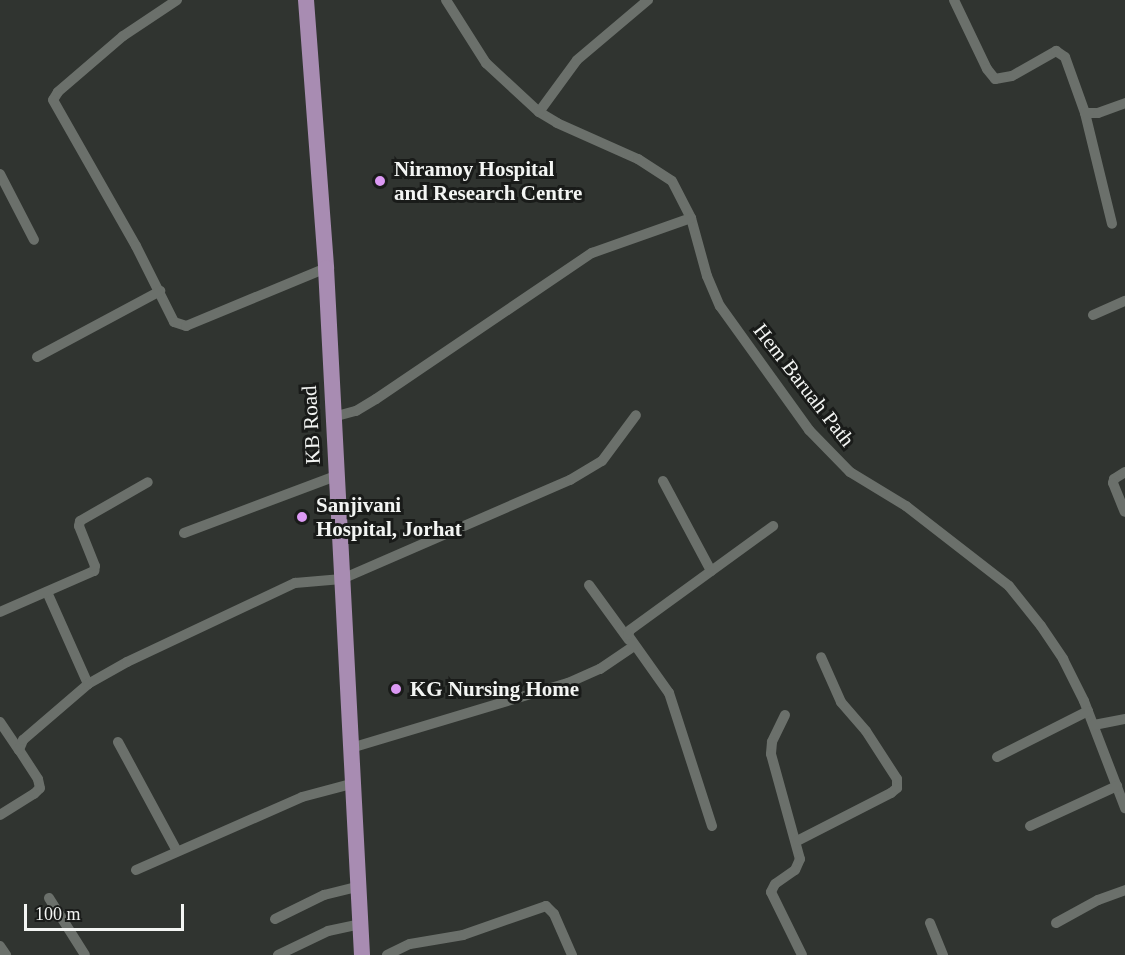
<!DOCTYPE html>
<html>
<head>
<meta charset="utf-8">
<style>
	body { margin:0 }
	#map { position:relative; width:1125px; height:955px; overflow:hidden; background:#303430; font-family:Georgia,serif }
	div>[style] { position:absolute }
	.minor>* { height:10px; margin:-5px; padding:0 5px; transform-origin:5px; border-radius:5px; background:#6b706b }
	.primary>* { height:16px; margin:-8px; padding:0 8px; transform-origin:8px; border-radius:8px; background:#a88cb2 }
	.dots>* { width:16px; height:16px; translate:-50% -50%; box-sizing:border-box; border:3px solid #191b19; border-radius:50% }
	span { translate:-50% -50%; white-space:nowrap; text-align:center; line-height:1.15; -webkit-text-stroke:6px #191b19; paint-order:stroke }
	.poi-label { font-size:21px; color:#f3f5f3; font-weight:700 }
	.left { translate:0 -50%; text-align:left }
	.street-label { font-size:21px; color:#f3f5f3 }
	.scale { position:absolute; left:24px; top:904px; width:160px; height:27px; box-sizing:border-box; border:3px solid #f3f5f3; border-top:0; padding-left:8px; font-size:18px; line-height:21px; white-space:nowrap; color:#f3f5f3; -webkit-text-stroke:4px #191b19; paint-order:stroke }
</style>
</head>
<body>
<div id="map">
	<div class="minor">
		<div style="left:177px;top:0;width:65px;rotate:146.3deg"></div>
		<div style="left:123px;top:36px;width:86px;rotate:139.3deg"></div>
		<div style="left:58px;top:92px;width:9px;rotate:122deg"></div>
		<div style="left:53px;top:100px;width:168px;rotate:60.4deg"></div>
		<div style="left:136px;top:246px;width:85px;rotate:63.4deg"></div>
		<div style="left:174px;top:322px;width:13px;rotate:18deg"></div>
		<div style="left:186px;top:326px;width:152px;rotate:-22.5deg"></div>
		<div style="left:446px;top:0;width:75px;rotate:57.6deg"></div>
		<div style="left:486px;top:63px;width:72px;rotate:42.8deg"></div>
		<div style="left:539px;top:112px;width:21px;rotate:31deg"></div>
		<div style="left:557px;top:123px;width:89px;rotate:24deg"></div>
		<div style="left:638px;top:159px;width:40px;rotate:32.9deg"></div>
		<div style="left:672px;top:181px;width:42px;rotate:62.8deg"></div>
		<div style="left:691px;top:218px;width:60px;rotate:74.6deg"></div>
		<div style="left:707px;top:276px;width:33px;rotate:67deg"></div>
		<div style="left:720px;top:306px;width:153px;rotate:54.3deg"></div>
		<div style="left:809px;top:430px;width:59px;rotate:45.7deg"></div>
		<div style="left:850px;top:472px;width:66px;rotate:31.3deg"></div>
		<div style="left:906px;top:506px;width:130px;rotate:37.8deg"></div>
		<div style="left:1009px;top:586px;width:51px;rotate:51.3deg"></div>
		<div style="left:1041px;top:626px;width:40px;rotate:56deg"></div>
		<div style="left:1063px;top:659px;width:47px;rotate:63.4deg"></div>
		<div style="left:1084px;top:701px;width:115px;rotate:69deg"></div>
		<div style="left:954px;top:0;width:76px;rotate:64.4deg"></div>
		<div style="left:987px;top:69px;width:13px;rotate:51deg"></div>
		<div style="left:995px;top:79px;width:17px;rotate:-10deg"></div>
		<div style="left:1012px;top:76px;width:51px;rotate:-29.6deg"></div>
		<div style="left:1056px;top:51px;width:11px;rotate:34deg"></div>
		<div style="left:1065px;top:57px;width:59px;rotate:70.3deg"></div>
		<div style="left:1085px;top:113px;width:114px;rotate:76.3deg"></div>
		<div style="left:539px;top:112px;width:64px;rotate:-53.8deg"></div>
		<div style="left:577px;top:60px;width:93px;rotate:-40.2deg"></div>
		<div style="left:1085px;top:113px;width:13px"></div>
		<div style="left:1098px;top:113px;width:29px;rotate:-20deg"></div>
		<div style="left:0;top:174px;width:74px;rotate:62.7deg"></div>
		<div style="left:1093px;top:315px;width:35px;rotate:-24deg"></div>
		<div style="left:37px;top:357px;width:140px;rotate:-28.2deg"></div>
		<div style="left:333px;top:417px;width:24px;rotate:-15deg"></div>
		<div style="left:356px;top:411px;width:23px;rotate:-31deg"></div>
		<div style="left:376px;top:399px;width:261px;rotate:-34.1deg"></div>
		<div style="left:592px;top:253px;width:105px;rotate:-19.5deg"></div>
		<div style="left:1125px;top:472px;width:13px;rotate:148deg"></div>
		<div style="left:1114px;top:479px;width:4px;rotate:104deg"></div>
		<div style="left:1113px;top:483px;width:31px;rotate:68deg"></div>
		<div style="left:663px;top:481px;width:102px;rotate:61.9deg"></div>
		<div style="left:184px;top:533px;width:162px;rotate:-20.6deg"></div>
		<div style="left:589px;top:585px;width:68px;rotate:54deg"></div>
		<div style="left:47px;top:592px;width:101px;rotate:66deg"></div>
		<div style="left:0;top:612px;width:103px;rotate:-23.6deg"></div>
		<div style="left:94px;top:571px;width:5px;rotate:-79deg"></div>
		<div style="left:95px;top:566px;width:43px;rotate:-111.8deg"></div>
		<div style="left:79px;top:526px;width:5px;rotate:-79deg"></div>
		<div style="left:80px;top:521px;width:78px;rotate:-29.8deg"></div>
		<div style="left:785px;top:715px;width:30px;rotate:116deg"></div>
		<div style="left:772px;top:742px;width:12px;rotate:95deg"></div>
		<div style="left:771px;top:754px;width:109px;rotate:74.6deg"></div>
		<div style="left:800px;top:859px;width:12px;rotate:114deg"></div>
		<div style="left:795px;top:870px;width:24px;rotate:145deg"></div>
		<div style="left:775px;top:884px;width:9px;rotate:117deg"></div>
		<div style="left:771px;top:892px;width:70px;rotate:63.8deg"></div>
		<div style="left:0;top:722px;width:34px;rotate:56deg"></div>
		<div style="left:1094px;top:725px;width:32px;rotate:-11deg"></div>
		<div style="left:118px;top:742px;width:124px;rotate:61.6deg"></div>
		<div style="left:351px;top:748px;width:227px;rotate:-16.7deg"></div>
		<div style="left:568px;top:683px;width:35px;rotate:-24deg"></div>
		<div style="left:600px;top:669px;width:41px;rotate:-34.1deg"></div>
		<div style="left:997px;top:757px;width:102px;rotate:-26.8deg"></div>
		<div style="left:0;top:815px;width:40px;rotate:-32deg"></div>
		<div style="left:34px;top:794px;width:8px;rotate:-45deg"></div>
		<div style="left:40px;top:788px;width:9px;rotate:-103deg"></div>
		<div style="left:38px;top:779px;width:35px;rotate:-123deg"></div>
		<div style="left:19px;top:750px;width:11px;rotate:-68deg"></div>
		<div style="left:23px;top:740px;width:86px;rotate:-40.7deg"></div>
		<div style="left:88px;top:684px;width:45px;rotate:-29.4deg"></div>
		<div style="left:127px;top:662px;width:186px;rotate:-25.2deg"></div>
		<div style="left:295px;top:583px;width:47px;rotate:-4.9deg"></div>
		<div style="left:342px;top:579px;width:249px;rotate:-23.5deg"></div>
		<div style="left:570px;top:480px;width:37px;rotate:-31deg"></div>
		<div style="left:602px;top:461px;width:57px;rotate:-53.5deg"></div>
		<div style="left:712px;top:826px;width:140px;rotate:-107.9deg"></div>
		<div style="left:669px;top:693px;width:71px;rotate:-125.3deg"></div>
		<div style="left:628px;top:635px;width:5px;rotate:-68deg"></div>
		<div style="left:630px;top:630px;width:177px;rotate:-36deg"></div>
		<div style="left:1030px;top:826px;width:96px;rotate:-24.7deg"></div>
		<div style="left:797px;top:841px;width:106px;rotate:-27.1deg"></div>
		<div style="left:891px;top:793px;width:8px;rotate:-40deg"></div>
		<div style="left:897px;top:788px;width:9px;rotate:-90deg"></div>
		<div style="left:897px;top:779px;width:57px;rotate:-122.9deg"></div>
		<div style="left:866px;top:731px;width:38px;rotate:-131deg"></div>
		<div style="left:841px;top:702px;width:49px;rotate:-114deg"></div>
		<div style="left:136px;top:870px;width:181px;rotate:-23.7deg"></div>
		<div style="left:302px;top:797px;width:55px;rotate:-14.8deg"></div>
		<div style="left:49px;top:898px;width:67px;rotate:57.7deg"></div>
		<div style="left:275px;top:919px;width:55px;rotate:-26.1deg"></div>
		<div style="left:324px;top:895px;width:37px;rotate:-14deg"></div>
		<div style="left:930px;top:923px;width:35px;rotate:68deg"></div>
		<div style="left:1056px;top:923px;width:48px;rotate:-28.7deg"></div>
		<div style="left:1098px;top:900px;width:29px;rotate:-20deg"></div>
		<div style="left:0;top:946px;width:11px;rotate:56deg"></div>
		<div style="left:278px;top:955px;width:55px;rotate:-25.6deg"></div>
		<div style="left:328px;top:931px;width:34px;rotate:-12deg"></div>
		<div style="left:387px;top:955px;width:25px;rotate:-26deg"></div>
		<div style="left:410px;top:944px;width:54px;rotate:-9.6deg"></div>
		<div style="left:463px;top:935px;width:88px;rotate:-19.3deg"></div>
		<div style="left:546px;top:906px;width:11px;rotate:45deg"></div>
		<div style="left:554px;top:914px;width:45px;rotate:66.3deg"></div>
	</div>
	<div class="primary">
		<div style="left:306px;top:0;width:269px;rotate:85.7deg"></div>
		<div style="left:326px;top:268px;width:688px;rotate:87deg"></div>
	</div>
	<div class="dots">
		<div style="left:380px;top:181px;background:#dc99f4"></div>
		<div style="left:302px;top:517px;background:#dc99f4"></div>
		<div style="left:396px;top:689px;background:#dc99f4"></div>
	</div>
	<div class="poi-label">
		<span class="left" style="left:394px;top:181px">Niramoy Hospital<br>and Research Centre</span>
		<span class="left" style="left:316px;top:517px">Sanjivani<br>Hospital, Jorhat</span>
		<span class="left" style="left:410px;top:689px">KG Nursing Home</span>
	</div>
	<div class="street-label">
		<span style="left:804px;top:385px;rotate:52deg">Hem Baruah Path</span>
		<span style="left:311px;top:425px;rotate:-93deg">KB Road</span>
	</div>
	<div class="scale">100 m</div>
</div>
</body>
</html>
